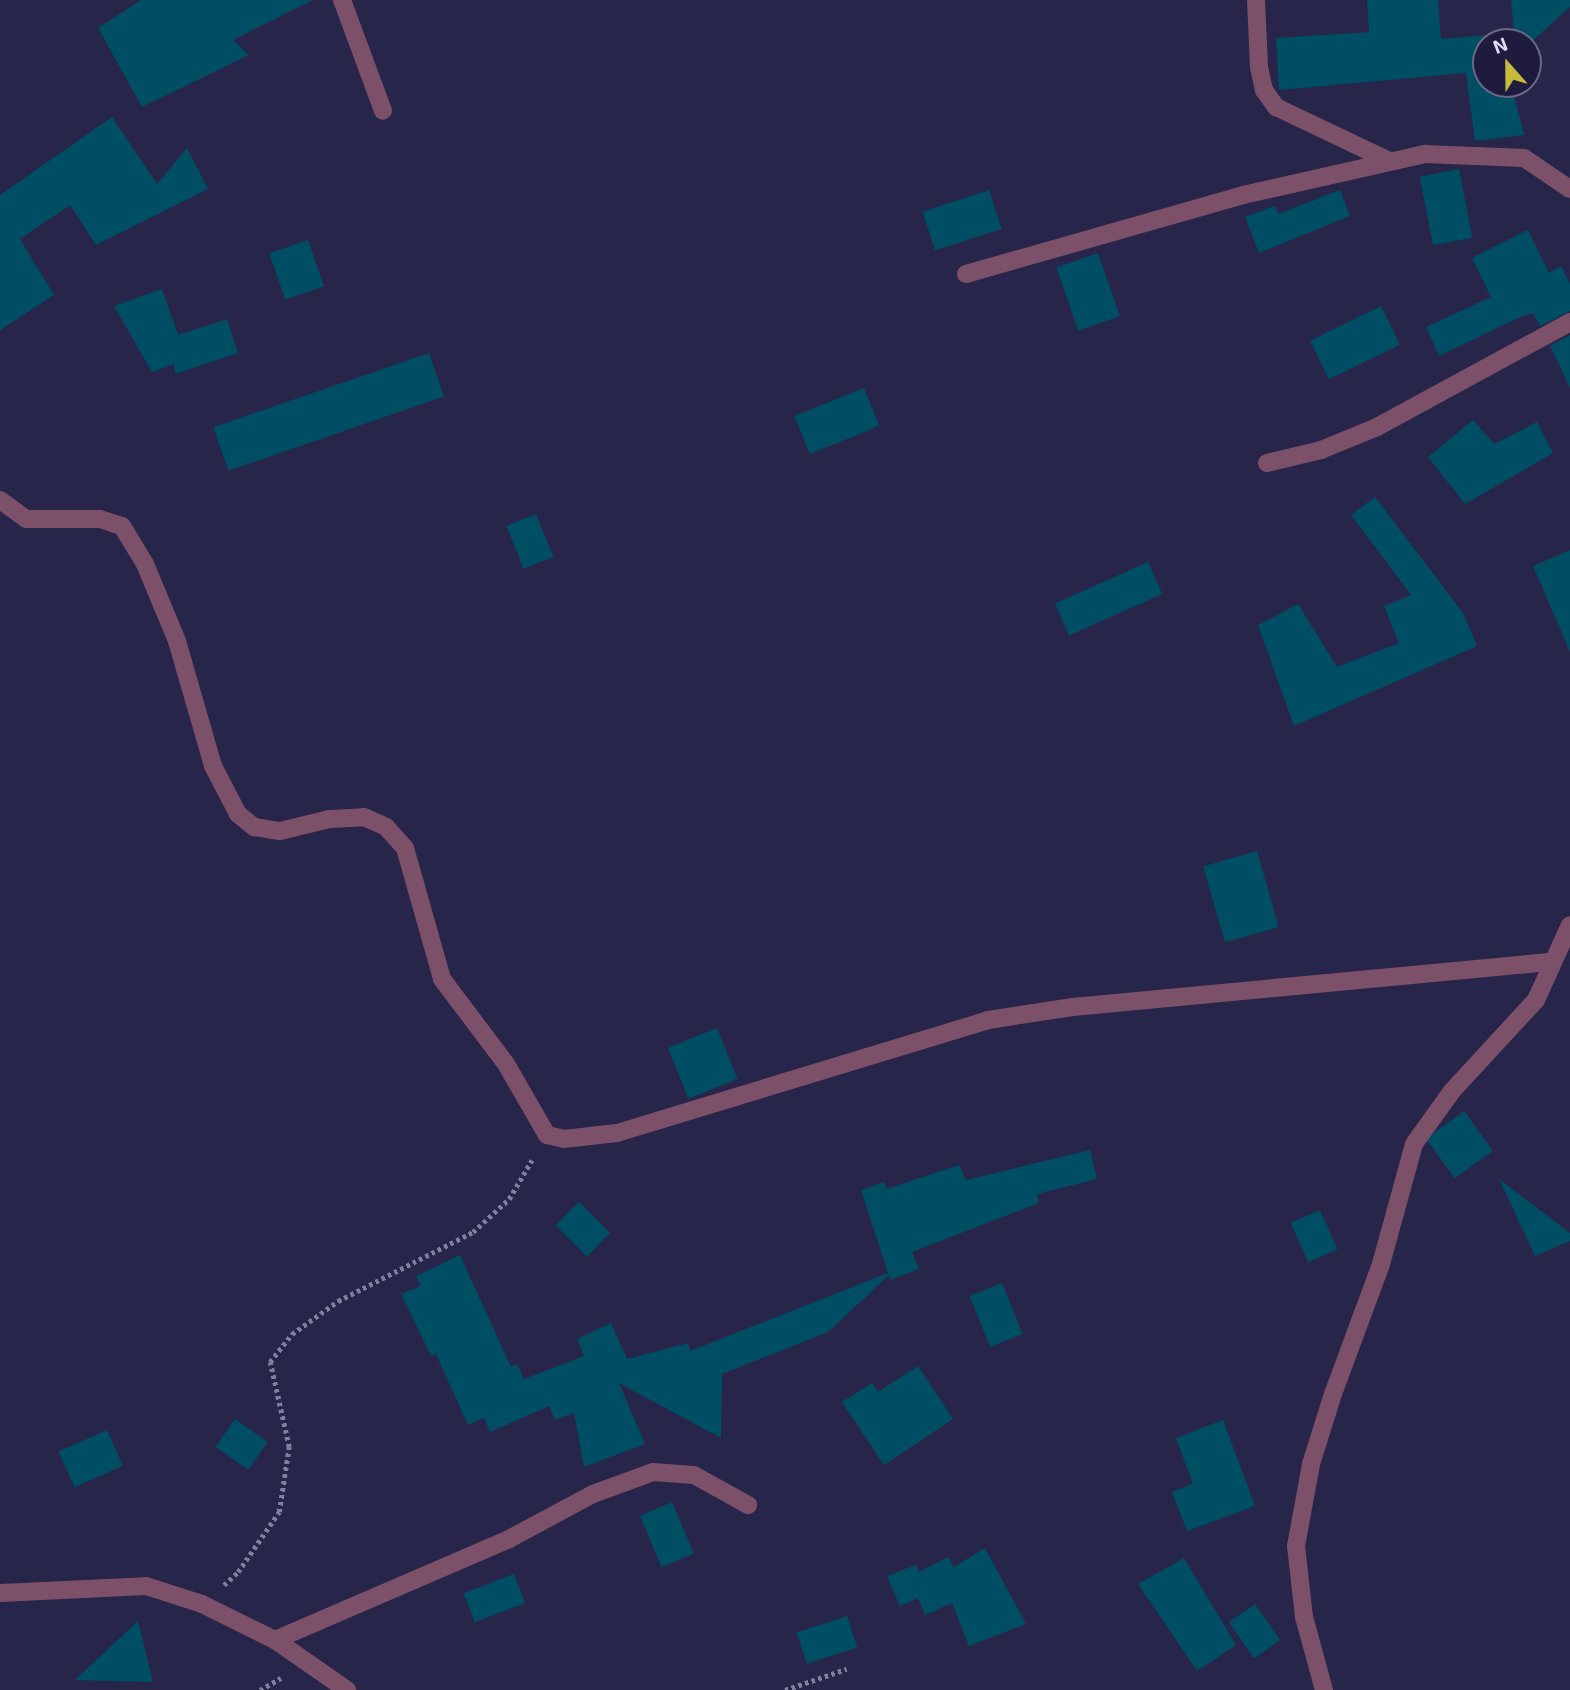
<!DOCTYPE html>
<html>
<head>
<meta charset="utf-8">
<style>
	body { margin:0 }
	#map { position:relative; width:1570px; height:1690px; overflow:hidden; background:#272549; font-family:"Exo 2",sans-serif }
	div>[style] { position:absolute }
	.building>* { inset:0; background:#004e64; transform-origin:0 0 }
	.path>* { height:4.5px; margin-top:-2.25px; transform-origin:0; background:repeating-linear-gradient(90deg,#807f9d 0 3.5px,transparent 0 7px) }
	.minor>* { height:18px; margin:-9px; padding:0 9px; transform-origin:9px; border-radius:9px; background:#7d506a }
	span { translate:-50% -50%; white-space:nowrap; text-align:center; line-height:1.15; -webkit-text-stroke:5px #1e1b3e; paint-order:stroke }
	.north { position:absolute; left:1472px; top:28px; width:70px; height:70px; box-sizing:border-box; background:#1e1b3e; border:2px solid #6a6987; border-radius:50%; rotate:339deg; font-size:19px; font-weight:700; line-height:28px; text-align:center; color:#ddddf5 }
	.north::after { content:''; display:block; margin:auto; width:24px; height:32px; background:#c6bc3c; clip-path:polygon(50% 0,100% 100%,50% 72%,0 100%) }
</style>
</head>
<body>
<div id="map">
	<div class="building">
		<div style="clip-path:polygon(141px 0,313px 0,233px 40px,249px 55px,142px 107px,98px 28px)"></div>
		<div style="clip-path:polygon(1367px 0,1438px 0,1441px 39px,1499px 34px,1500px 42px,1486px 42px,1486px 84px,1511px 84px,1524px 135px,1475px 141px,1466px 73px,1279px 90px,1276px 38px,1369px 32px)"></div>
		<div style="clip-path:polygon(1511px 0,1570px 0,1570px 7px,1528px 45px,1515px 42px)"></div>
		<div style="clip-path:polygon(112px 117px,157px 184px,187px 148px,208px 189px,96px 245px,70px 205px,20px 239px,54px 295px,0 330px,0 195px)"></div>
		<div style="left:1459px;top:169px;width:70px;height:40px;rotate:79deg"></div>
		<div style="left:989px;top:190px;width:41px;height:70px;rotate:72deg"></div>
		<div style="clip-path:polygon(1340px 190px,1350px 216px,1259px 253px,1245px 217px,1275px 206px,1278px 214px)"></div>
		<div style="clip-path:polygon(1528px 230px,1549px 273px,1561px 266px,1570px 284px,1570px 311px,1540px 326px,1533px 313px,1518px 318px,1439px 356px,1426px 327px,1491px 297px,1472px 258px)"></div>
		<div style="left:308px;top:240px;width:49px;height:41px;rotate:71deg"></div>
		<div style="left:1098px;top:253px;width:67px;height:44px;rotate:71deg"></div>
		<div style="clip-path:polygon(162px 289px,178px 335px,227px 319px,238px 353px,175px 374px,174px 364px,152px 372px,114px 306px)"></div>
		<div style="left:1381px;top:306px;width:43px;height:79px;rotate:64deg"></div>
		<div style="clip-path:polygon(1570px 335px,1570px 388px,1550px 346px)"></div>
		<div style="left:429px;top:353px;width:46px;height:228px;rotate:71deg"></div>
		<div style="left:864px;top:388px;width:41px;height:75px;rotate:68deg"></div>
		<div style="clip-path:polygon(1473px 420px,1494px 444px,1537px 422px,1553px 453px,1465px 504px,1428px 457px)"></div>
		<div style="clip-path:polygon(1375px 497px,1463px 613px,1477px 646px,1294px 726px,1258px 625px,1298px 604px,1337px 667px,1399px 643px,1384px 606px,1411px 595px,1351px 515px)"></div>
		<div style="left:536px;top:514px;width:46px;height:32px;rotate:68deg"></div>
		<div style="clip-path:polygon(1570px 550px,1570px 652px,1533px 566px)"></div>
		<div style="left:1148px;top:562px;width:35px;height:102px;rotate:66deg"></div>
		<div style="left:1257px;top:851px;width:79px;height:56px;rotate:74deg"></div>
		<div style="left:717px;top:1028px;width:55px;height:53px;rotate:68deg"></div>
		<div style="left:1464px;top:1111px;width:49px;height:47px;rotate:54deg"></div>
		<div style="clip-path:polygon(1090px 1150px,1097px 1179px,1037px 1194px,1039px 1203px,912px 1252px,919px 1269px,890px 1280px,889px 1275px,828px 1332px,722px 1374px,721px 1438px,619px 1383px,645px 1444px,584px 1467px,574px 1413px,555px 1420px,549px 1406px,490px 1432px,484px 1418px,468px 1425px,436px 1354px,431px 1356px,401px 1294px,421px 1286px,416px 1276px,460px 1255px,511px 1367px,517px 1364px,524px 1379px,584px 1356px,577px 1339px,611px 1323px,627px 1359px,688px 1343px,690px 1351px,888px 1273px,861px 1190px,884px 1182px,887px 1189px,959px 1165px,966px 1180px)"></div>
		<div style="clip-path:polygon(1499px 1179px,1570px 1233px,1570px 1241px,1535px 1256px)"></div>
		<div style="left:579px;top:1202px;width:44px;height:33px;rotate:45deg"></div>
		<div style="left:1320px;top:1210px;width:43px;height:32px;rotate:66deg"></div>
		<div style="left:1002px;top:1283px;width:55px;height:35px;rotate:68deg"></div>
		<div style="clip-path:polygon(918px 1366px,953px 1419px,884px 1465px,842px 1402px,872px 1383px,878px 1392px)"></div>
		<div style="left:235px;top:1419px;width:40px;height:34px;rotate:35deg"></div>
		<div style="clip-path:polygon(1223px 1420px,1255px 1506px,1187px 1531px,1172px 1492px,1193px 1484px,1176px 1438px)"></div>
		<div style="left:107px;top:1430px;width:39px;height:53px;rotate:66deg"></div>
		<div style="left:672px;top:1502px;width:56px;height:35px;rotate:67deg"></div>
		<div style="clip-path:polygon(985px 1548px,1026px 1624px,969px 1646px,952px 1603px,925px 1615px,918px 1598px,900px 1606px,887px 1576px,916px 1565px,919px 1572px,948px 1557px,954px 1567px)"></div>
		<div style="clip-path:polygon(1184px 1558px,1236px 1645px,1197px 1671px,1138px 1584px)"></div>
		<div style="left:514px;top:1574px;width:31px;height:54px;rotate:69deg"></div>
		<div style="left:1255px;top:1604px;width:44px;height:32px;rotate:55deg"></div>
		<div style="left:847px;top:1616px;width:33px;height:53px;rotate:72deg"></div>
		<div style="clip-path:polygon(138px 1621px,153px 1682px,75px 1680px)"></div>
	</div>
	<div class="path">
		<div style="left:224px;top:1585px;width:19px;rotate:-43deg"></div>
		<div style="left:238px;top:1572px;width:73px;rotate:-55.7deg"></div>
		<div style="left:279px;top:1512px;width:66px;rotate:-81.3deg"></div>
		<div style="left:289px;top:1447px;width:87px;rotate:-102.6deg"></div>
		<div style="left:270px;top:1362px;width:36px;rotate:-52deg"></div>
		<div style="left:292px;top:1334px;width:57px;rotate:-35.7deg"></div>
		<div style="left:338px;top:1301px;width:152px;rotate:-27.1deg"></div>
		<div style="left:473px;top:1232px;width:49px;rotate:-42.5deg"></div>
		<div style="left:509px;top:1199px;width:45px;rotate:-59.5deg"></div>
		<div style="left:260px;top:1690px;width:24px;rotate:-30deg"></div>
		<div style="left:785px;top:1690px;width:65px;rotate:-19deg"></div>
	</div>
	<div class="minor">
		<div style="left:342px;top:0;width:118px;rotate:69.7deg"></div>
		<div style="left:1256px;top:0;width:67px;rotate:87.4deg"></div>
		<div style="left:1259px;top:67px;width:24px;rotate:78deg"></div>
		<div style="left:1264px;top:90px;width:21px;rotate:55deg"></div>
		<div style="left:1276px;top:107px;width:123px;rotate:25.5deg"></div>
		<div style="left:966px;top:274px;width:288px;rotate:-15.9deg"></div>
		<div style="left:1243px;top:195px;width:187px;rotate:-12.7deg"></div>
		<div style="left:1425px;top:154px;width:99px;rotate:2.3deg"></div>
		<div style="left:1524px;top:158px;width:55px;rotate:34deg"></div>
		<div style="left:1267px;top:463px;width:56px;rotate:-13.5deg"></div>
		<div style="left:1321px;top:450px;width:61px;rotate:-22.3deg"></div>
		<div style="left:1377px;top:427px;width:220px;rotate:-28.5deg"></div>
		<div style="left:0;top:500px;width:32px;rotate:36deg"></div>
		<div style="left:26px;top:519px;width:74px"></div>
		<div style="left:100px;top:519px;width:23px;rotate:18deg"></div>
		<div style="left:122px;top:526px;width:44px;rotate:58.8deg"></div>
		<div style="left:145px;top:564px;width:83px;rotate:67.4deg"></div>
		<div style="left:177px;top:641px;width:130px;rotate:73.9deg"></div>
		<div style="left:213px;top:766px;width:54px;rotate:62.5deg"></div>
		<div style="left:238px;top:814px;width:21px;rotate:39deg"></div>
		<div style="left:254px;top:827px;width:26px;rotate:9deg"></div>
		<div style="left:280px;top:831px;width:51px;rotate:-13.5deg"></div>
		<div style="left:330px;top:819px;width:34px;rotate:-3deg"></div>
		<div style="left:364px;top:817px;width:24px;rotate:24deg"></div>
		<div style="left:386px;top:827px;width:28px;rotate:48deg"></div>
		<div style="left:405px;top:848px;width:136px;rotate:74.2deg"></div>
		<div style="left:442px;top:979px;width:106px;rotate:53deg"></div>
		<div style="left:506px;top:1064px;width:82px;rotate:60deg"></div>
		<div style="left:547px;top:1135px;width:17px;rotate:13deg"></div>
		<div style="left:564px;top:1139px;width:53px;rotate:-6.5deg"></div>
		<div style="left:617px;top:1133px;width:388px;rotate:-16.9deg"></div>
		<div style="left:988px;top:1020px;width:86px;rotate:-8.7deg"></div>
		<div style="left:1073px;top:1007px;width:481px;rotate:-5.4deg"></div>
		<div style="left:0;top:1593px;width:146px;rotate:-2.7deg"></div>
		<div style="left:146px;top:1586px;width:59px;rotate:17.8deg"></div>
		<div style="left:202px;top:1604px;width:81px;rotate:26.3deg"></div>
		<div style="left:275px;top:1640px;width:88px;rotate:34.8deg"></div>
		<div style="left:275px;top:1640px;width:255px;rotate:-23.3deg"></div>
		<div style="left:509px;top:1539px;width:95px;rotate:-28.2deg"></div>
		<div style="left:593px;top:1494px;width:64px;rotate:-20.1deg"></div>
		<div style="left:653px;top:1472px;width:41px;rotate:4.2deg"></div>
		<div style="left:694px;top:1475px;width:62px;rotate:29.1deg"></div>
		<div style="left:1324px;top:1690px;width:76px;rotate:-105.3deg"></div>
		<div style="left:1304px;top:1617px;width:71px;rotate:-96.4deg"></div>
		<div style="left:1296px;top:1546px;width:83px;rotate:-79.6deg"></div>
		<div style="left:1311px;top:1464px;width:73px;rotate:-72.6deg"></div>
		<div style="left:1333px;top:1394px;width:139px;rotate:-69.7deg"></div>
		<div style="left:1381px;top:1264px;width:124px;rotate:-74.6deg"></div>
		<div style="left:1414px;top:1144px;width:65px;rotate:-54.4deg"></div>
		<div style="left:1452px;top:1091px;width:124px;rotate:-47.3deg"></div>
		<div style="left:1536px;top:1000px;width:82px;rotate:-65.6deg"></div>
	</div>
	<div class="north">N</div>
</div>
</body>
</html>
